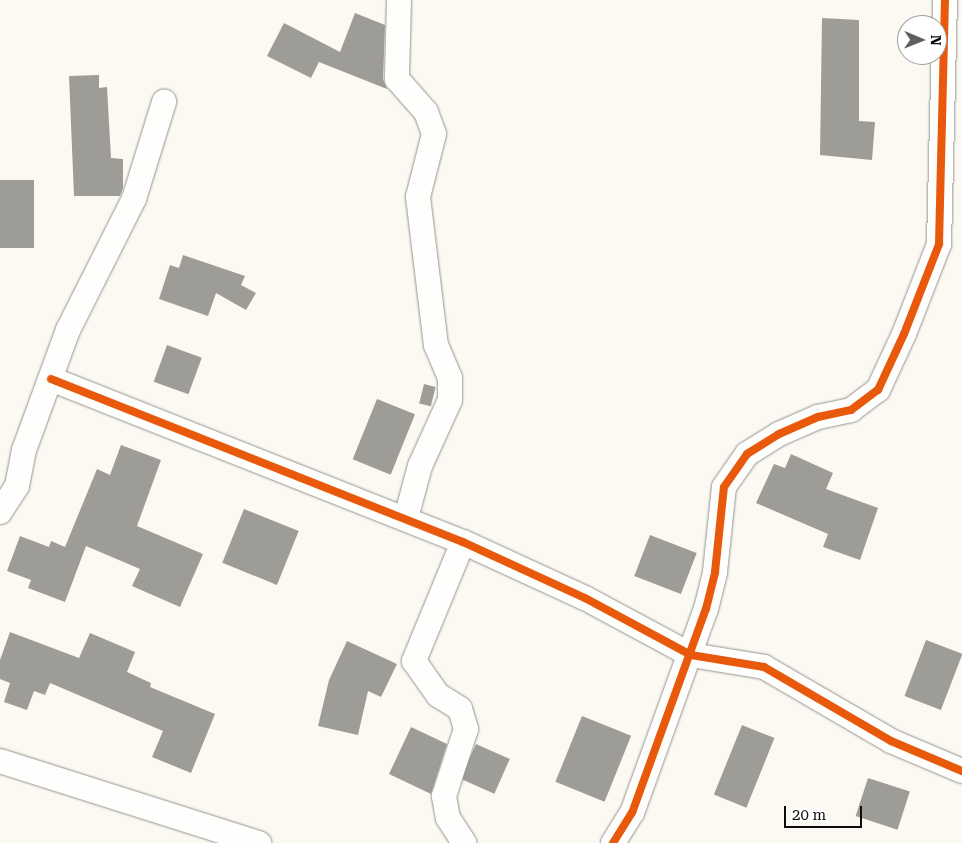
<!DOCTYPE html>
<html>
<head>
<meta charset="utf-8">
<style>
	body { margin:0 }
	#map { position:relative; width:962px; height:843px; overflow:hidden; background:#fbf9f1; font-family:"Roboto Serif",serif }
	div>[style] { position:absolute }
	.building>* { inset:0; background:#9e9c97; transform-origin:0 0 }
	.roads { filter:drop-shadow(0 0 1px #949390) drop-shadow(0 0 1px #949390) }
	.street>* { height:24px; margin:-12px; padding:0 12px; transform-origin:12px; border-radius:12px; background:#fefefd }
	.cycleway>* { height:8px; margin:-4px; padding:0 4px; transform-origin:4px; border-radius:4px; background:#e8590c }
	span { translate:-50% -50%; white-space:nowrap; text-align:center; line-height:1.15; -webkit-text-stroke:5px #fff; paint-order:stroke }
	.north { position:absolute; left:897px; top:15px; width:50px; height:50px; box-sizing:border-box; background:#fff; border:1px solid #9e9e9e; border-radius:50%; rotate:91deg; font-size:14px; font-weight:700; line-height:20px; text-align:center; color:#0d0d0d }
	.north::after { content:''; display:block; margin:auto; width:18px; height:22px; background:#60605d; clip-path:polygon(50% 0,100% 100%,50% 72%,0 100%) }
	.scale { position:absolute; left:784px; top:806px; width:78px; height:22px; box-sizing:border-box; border:2px solid #0d0d0d; border-top:0; padding-left:6px; font-size:15px; line-height:18px; white-space:nowrap; color:#0d0d0d; -webkit-text-stroke:4px #fff; paint-order:stroke }
</style>
</head>
<body>
<div id="map">
	<div class="building">
		<div style="clip-path:polygon(355px 13px,385px 25px,383px 79px,387px 89px,319px 62px,311px 78px,267px 56px,284px 23px,340px 52px)"></div>
		<div style="clip-path:polygon(822px 18px,859px 20px,859px 121px,875px 122px,872px 160px,820px 155px)"></div>
		<div style="clip-path:polygon(99px 75px,99px 88px,107px 87px,111px 158px,123px 159px,123px 188px,120px 196px,74px 196px,69px 76px)"></div>
		<div style="left:0;top:180px;width:34px;height:68px"></div>
		<div style="clip-path:polygon(183px 255px,245px 276px,241px 285px,256px 293px,246px 310px,216px 293px,208px 316px,159px 299px,170px 265px,179px 268px)"></div>
		<div style="left:167px;top:345px;width:37px;height:39px;rotate:20deg"></div>
		<div style="left:424px;top:384px;width:12px;height:20px;rotate:14deg"></div>
		<div style="left:377px;top:399px;width:41px;height:65px;rotate:22deg"></div>
		<div style="clip-path:polygon(121px 445px,161px 460px,137px 526px,203px 554px,180px 607px,132px 586px,140px 569px,86px 546px,65px 602px,28px 588px,31px 580px,7px 571px,20px 536px,49px 547px,51px 541px,65px 547px,97px 469px,110px 475px)"></div>
		<div style="clip-path:polygon(791px 454px,833px 473px,826px 489px,878px 508px,860px 560px,823px 547px,828px 534px,756px 503px,774px 464px,785px 468px)"></div>
		<div style="left:244px;top:509px;width:59px;height:58px;rotate:22deg"></div>
		<div style="left:650px;top:535px;width:50px;height:44px;rotate:21deg"></div>
		<div style="clip-path:polygon(10px 632px,79px 658px,90px 633px,135px 652px,127px 672px,151px 683px,150px 687px,215px 714px,191px 773px,152px 757px,163px 731px,50px 683px,45px 695px,34px 691px,27px 710px,4px 702px,10px 683px,0 679px,0 660px)"></div>
		<div style="left:926px;top:640px;width:39px;height:60px;rotate:21deg"></div>
		<div style="clip-path:polygon(347px 641px,397px 664px,381px 697px,368px 691px,358px 735px,318px 726px,329px 680px)"></div>
		<div style="left:582px;top:716px;width:53px;height:71px;rotate:22deg"></div>
		<div style="left:742px;top:725px;width:35px;height:75px;rotate:22deg"></div>
		<div style="clip-path:polygon(411px 727px,447px 744px,431px 794px,389px 774px)"></div>
		<div style="left:476px;top:744px;width:37px;height:38px;rotate:24deg"></div>
		<div style="left:868px;top:778px;width:44px;height:40px;rotate:18deg"></div>
	</div>
	<div class="roads">
		<div class="street">
			<div style="left:399px;top:0;width:79px;rotate:91.5deg"></div>
			<div style="left:397px;top:79px;width:44px;rotate:48.7deg"></div>
			<div style="left:426px;top:112px;width:23px;rotate:70deg"></div>
			<div style="left:434px;top:134px;width:65px;rotate:104.3deg"></div>
			<div style="left:418px;top:197px;width:149px;rotate:83.1deg"></div>
			<div style="left:436px;top:345px;width:36px;rotate:67deg"></div>
			<div style="left:450px;top:378px;width:22px;rotate:90deg"></div>
			<div style="left:450px;top:400px;width:72px;rotate:114.4deg"></div>
			<div style="left:420px;top:466px;width:54px;rotate:105.1deg"></div>
			<div style="left:51px;top:379px;width:443px;rotate:21.6deg"></div>
			<div style="left:463px;top:542px;width:134px;rotate:24.7deg"></div>
			<div style="left:585px;top:598px;width:120px;rotate:28.3deg"></div>
			<div style="left:691px;top:655px;width:74px;rotate:9.3deg"></div>
			<div style="left:764px;top:667px;width:147px;rotate:30.2deg"></div>
			<div style="left:891px;top:741px;width:77px;rotate:22.9deg"></div>
			<div style="left:0;top:512px;width:31px;rotate:-57deg"></div>
			<div style="left:17px;top:486px;width:37px;rotate:-79deg"></div>
			<div style="left:24px;top:450px;width:128px;rotate:-69.9deg"></div>
			<div style="left:68px;top:330px;width:147px;rotate:-63.3deg"></div>
			<div style="left:134px;top:199px;width:102px;rotate:-72.8deg"></div>
			<div style="left:463px;top:542px;width:129px;rotate:112.4deg"></div>
			<div style="left:414px;top:661px;width:42px;rotate:54.8deg"></div>
			<div style="left:438px;top:695px;width:26px;rotate:32deg"></div>
			<div style="left:460px;top:709px;width:21px;rotate:73deg"></div>
			<div style="left:466px;top:729px;width:71px;rotate:108.2deg"></div>
			<div style="left:444px;top:796px;width:22px;rotate:80deg"></div>
			<div style="left:448px;top:818px;width:30px;rotate:57deg"></div>
			<div style="left:0;top:761px;width:272px;rotate:17.6deg"></div>
			<div style="left:613px;top:843px;width:36px;rotate:-58deg"></div>
			<div style="left:632px;top:813px;width:217px;rotate:-70.1deg"></div>
			<div style="left:706px;top:609px;width:38px;rotate:-76deg"></div>
			<div style="left:715px;top:572px;width:85px;rotate:-84deg"></div>
			<div style="left:724px;top:487px;width:40px;rotate:-55.1deg"></div>
			<div style="left:747px;top:454px;width:38px;rotate:-32deg"></div>
			<div style="left:779px;top:434px;width:43px;rotate:-23.6deg"></div>
			<div style="left:818px;top:417px;width:34px;rotate:-12deg"></div>
			<div style="left:851px;top:410px;width:34px;rotate:-37deg"></div>
			<div style="left:878px;top:390px;width:62px;rotate:-65.1deg"></div>
			<div style="left:904px;top:334px;width:97px;rotate:-68.7deg"></div>
			<div style="left:939px;top:244px;width:244px;rotate:-88.6deg"></div>
		</div>
	</div>
	<div class="cycleway">
		<div style="left:51px;top:379px;width:443px;rotate:21.6deg"></div>
		<div style="left:463px;top:542px;width:134px;rotate:24.7deg"></div>
		<div style="left:585px;top:598px;width:120px;rotate:28.3deg"></div>
		<div style="left:691px;top:655px;width:74px;rotate:9.3deg"></div>
		<div style="left:764px;top:667px;width:147px;rotate:30.2deg"></div>
		<div style="left:891px;top:741px;width:77px;rotate:22.9deg"></div>
		<div style="left:613px;top:843px;width:36px;rotate:-58deg"></div>
		<div style="left:632px;top:813px;width:217px;rotate:-70.1deg"></div>
		<div style="left:706px;top:609px;width:38px;rotate:-76deg"></div>
		<div style="left:715px;top:572px;width:85px;rotate:-84deg"></div>
		<div style="left:724px;top:487px;width:40px;rotate:-55.1deg"></div>
		<div style="left:747px;top:454px;width:38px;rotate:-32deg"></div>
		<div style="left:779px;top:434px;width:43px;rotate:-23.6deg"></div>
		<div style="left:818px;top:417px;width:34px;rotate:-12deg"></div>
		<div style="left:851px;top:410px;width:34px;rotate:-37deg"></div>
		<div style="left:878px;top:390px;width:62px;rotate:-65.1deg"></div>
		<div style="left:904px;top:334px;width:97px;rotate:-68.7deg"></div>
		<div style="left:939px;top:244px;width:244px;rotate:-88.6deg"></div>
	</div>
	<div class="north">N</div>
	<div class="scale">20 m</div>
</div>
</body>
</html>
